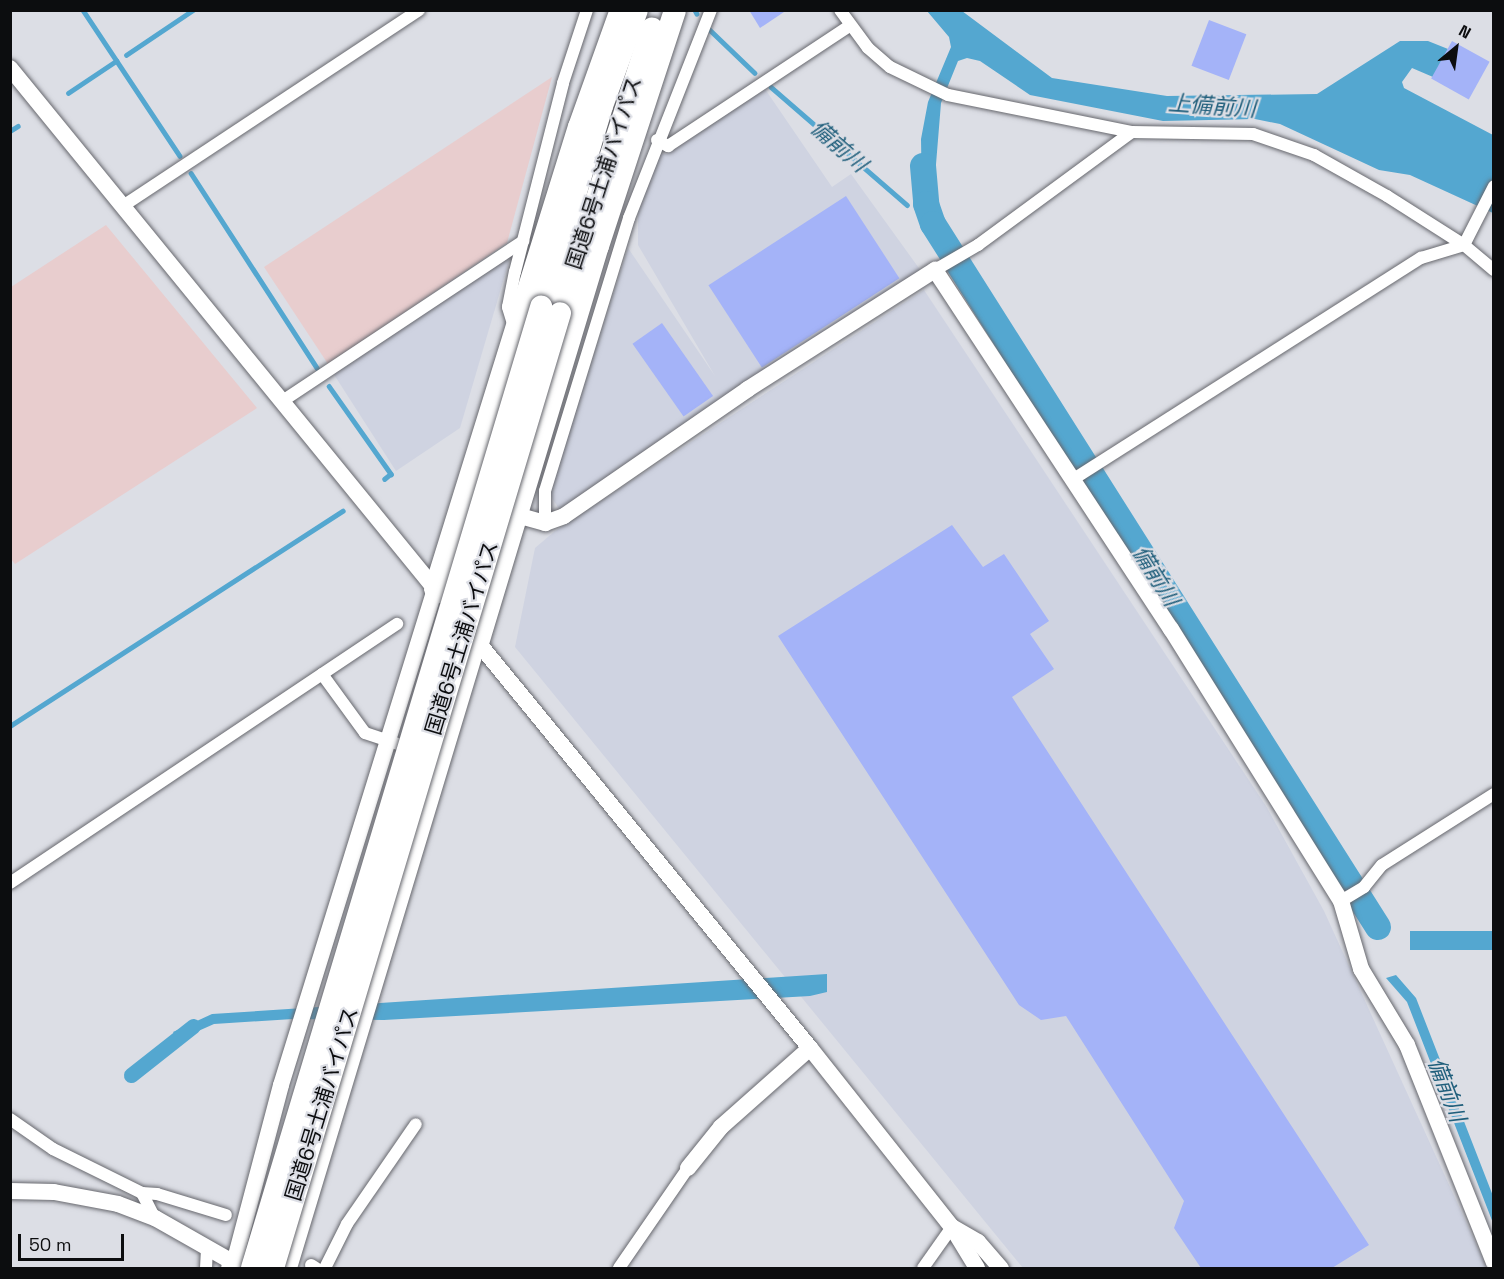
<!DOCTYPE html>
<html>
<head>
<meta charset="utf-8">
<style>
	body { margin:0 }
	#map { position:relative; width:1504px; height:1279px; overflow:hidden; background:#dcdee5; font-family:"Space Grotesk","Noto Sans JP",sans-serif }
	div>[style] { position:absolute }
	.built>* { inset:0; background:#cfd3e1 }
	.industrial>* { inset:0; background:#e8cdce }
	.water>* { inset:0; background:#54a7d0; transform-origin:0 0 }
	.stream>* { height:4.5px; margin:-2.25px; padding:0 2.25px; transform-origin:2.25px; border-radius:2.25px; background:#54a7d0 }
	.canal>* { height:15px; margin:-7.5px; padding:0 7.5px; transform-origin:7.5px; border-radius:7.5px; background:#54a7d0 }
	.river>* { height:26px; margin:-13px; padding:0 13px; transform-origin:13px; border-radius:13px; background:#54a7d0 }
	.building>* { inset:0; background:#a4b3f8; transform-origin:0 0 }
	.roads { filter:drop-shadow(0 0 2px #67686e) drop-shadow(0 0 2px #67686e) }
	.street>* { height:12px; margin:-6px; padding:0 6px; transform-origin:6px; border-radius:6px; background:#fff }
	.secondary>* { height:16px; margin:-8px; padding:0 8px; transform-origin:8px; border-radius:8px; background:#fff }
	.highway>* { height:22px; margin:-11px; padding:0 11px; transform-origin:11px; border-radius:11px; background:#fff }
	.bridges { filter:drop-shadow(0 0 2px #67686e) drop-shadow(0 0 2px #67686e) }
	.highway-bridge>* { height:22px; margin:-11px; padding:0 11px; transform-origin:11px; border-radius:11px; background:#fff }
	span { translate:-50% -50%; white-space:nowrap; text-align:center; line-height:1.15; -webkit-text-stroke:4.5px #dcdee5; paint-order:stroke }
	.street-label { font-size:21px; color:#0c0d0f }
	.water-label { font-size:22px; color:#1f5e7b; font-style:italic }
	.frame { position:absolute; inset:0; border:12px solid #0c0d0f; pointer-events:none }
	.north { position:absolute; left:1426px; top:18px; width:60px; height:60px; -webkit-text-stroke:4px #dcdee5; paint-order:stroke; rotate:29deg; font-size:16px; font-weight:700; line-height:24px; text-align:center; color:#0c0d0f }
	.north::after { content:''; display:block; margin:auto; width:21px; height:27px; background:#0c0d0f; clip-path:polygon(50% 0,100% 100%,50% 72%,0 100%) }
	.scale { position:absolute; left:18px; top:1234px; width:106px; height:27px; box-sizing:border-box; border:3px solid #0c0d0f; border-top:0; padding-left:8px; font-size:18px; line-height:21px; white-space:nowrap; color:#0c0d0f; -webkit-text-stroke:4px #dcdee5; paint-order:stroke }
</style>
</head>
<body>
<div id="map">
	<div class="built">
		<div style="clip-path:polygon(765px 89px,832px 187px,851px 174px,921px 271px,561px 512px,549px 493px,628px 248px,715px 376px,638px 245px,638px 209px,657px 154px,667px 154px)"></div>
		<div style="clip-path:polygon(505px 258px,509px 261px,460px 428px,396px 471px,333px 373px)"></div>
		<div style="clip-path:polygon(924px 290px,1266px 806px,1324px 911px,1487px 1268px,1023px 1268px,515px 647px,535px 548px,555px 531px)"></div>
	</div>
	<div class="industrial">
		<div style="clip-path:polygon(552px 77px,507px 243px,328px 364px,264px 267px)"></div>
		<div style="clip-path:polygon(106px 225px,257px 408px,15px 564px,10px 558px,11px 287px)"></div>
	</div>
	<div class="water">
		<div style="clip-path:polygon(927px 11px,962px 11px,1052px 78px,1167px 96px,1317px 94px,1400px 41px,1428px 41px,1448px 49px,1433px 77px,1412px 68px,1402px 82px,1404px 88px,1493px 135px,1493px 213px,1410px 175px,1379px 170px,1280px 124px,1255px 119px,1163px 121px,1030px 95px,980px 61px,967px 58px,958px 61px,941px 103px,933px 201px,922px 202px,921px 139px,928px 102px,951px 47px,949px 37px)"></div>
		<div style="left:1493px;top:931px;width:19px;height:83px;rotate:90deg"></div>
		<div style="clip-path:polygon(827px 974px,827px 992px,810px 996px,384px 1020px,293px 1019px,214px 1024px,178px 1040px,173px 1032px,212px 1014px)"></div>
		<div style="clip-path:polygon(1396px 975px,1416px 998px,1493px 1196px,1493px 1223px,1407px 1002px,1386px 978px)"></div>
	</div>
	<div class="stream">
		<div style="left:83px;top:10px;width:175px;rotate:56.4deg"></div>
		<div style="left:695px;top:10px;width:4px;rotate:63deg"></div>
		<div style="left:707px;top:27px;width:66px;rotate:43.8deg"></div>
		<div style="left:126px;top:55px;width:81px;rotate:-33.9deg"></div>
		<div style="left:771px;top:87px;width:180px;rotate:40.9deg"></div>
		<div style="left:68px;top:93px;width:58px;rotate:-33.7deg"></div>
		<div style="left:10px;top:131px;width:9px;rotate:-32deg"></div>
		<div style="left:191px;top:173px;width:232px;rotate:57.1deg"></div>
		<div style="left:329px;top:386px;width:108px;rotate:54.8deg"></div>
		<div style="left:391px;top:474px;width:8px;rotate:140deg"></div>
		<div style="left:10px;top:726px;width:396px;rotate:-32.9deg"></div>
	</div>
	<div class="canal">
		<div style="left:131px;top:1075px;width:79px;rotate:-38.3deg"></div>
	</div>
	<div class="river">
		<div style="left:923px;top:166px;width:38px;rotate:85deg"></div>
		<div style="left:926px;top:204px;width:21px;rotate:71deg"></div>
		<div style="left:933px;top:224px;width:832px;rotate:57.67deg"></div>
	</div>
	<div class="building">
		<div style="clip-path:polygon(749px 10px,787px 10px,760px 28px)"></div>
		<div style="left:1209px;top:20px;width:40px;height:49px;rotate:21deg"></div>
		<div style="left:1452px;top:41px;width:43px;height:43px;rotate:29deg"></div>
		<div style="left:846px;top:196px;width:98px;height:164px;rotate:57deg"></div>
		<div style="left:662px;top:323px;width:89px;height:36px;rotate:55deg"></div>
		<div style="clip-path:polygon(952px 525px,983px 567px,1004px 554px,1049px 621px,1030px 634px,1054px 669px,1012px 697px,1369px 1245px,1332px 1268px,1201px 1268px,1174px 1228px,1184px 1201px,1066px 1016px,1041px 1020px,1019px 1005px,778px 636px)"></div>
	</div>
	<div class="roads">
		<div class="street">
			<div style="left:840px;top:10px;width:47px;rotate:53.6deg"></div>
			<div style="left:868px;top:48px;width:29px;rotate:41deg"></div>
			<div style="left:890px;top:67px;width:64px;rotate:25.8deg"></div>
			<div style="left:948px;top:95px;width:188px;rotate:11.4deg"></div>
			<div style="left:1132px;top:132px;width:121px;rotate:0.9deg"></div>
			<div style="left:1253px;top:134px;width:65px;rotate:19deg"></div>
			<div style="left:1314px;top:155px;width:84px;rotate:29.3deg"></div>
			<div style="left:1387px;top:196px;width:91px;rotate:32.5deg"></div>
			<div style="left:1464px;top:245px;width:39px;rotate:40deg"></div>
			<div style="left:657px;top:140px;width:13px;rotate:29deg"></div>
			<div style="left:668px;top:146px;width:217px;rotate:-33.5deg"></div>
			<div style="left:123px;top:206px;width:355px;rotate:-33.5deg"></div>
			<div style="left:935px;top:270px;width:50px;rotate:-30.2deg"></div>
			<div style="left:978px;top:245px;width:191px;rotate:-36.3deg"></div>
			<div style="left:514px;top:327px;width:21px;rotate:-107deg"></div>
			<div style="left:508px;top:307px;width:36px;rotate:-79deg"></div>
			<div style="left:515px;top:272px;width:195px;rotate:-75.7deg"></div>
			<div style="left:563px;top:83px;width:77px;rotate:-71.8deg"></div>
			<div style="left:281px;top:402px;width:291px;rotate:-33.6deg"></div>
			<div style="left:1072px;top:480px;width:414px;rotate:-32.5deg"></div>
			<div style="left:1421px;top:258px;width:45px;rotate:-16.8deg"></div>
			<div style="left:1464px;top:245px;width:66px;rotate:-63deg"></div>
			<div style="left:545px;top:523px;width:32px;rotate:-90deg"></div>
			<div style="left:545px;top:491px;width:286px;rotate:-72.9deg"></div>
			<div style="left:629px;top:218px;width:224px;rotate:-68.5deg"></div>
			<div style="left:322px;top:674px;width:73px;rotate:53.9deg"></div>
			<div style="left:365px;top:733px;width:51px;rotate:18.4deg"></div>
			<div style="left:10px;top:883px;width:466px;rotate:-33.8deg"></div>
			<div style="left:1341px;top:901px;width:27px;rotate:-31deg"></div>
			<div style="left:1364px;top:887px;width:28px;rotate:-51deg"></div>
			<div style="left:1382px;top:865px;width:133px;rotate:-32.4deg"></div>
			<div style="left:10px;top:1119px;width:52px;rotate:34.9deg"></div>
			<div style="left:53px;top:1149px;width:99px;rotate:26.3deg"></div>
			<div style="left:142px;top:1193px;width:28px;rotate:63deg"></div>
			<div style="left:142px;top:1193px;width:15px;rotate:4deg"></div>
			<div style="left:157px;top:1194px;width:72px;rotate:16.9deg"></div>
			<div style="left:311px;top:1265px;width:6px;rotate:31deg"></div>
			<div style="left:206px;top:1268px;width:21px;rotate:-87deg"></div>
			<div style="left:325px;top:1268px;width:49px;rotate:-63.4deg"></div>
			<div style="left:347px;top:1224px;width:121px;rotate:-55.4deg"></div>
			<div style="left:619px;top:1268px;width:121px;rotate:-55.4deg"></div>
			<div style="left:923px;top:1268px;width:50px;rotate:-54.7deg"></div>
		</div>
		<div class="secondary">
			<div style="left:10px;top:68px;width:680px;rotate:50.79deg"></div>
			<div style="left:506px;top:512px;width:41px;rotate:15.8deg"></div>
			<div style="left:545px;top:523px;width:20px;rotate:-20deg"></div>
			<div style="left:564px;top:516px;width:224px;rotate:-34.6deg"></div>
			<div style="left:748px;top:389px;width:222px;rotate:-32.5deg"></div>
			<div style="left:935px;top:270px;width:430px;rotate:56.7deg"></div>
			<div style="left:1171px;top:629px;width:321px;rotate:58deg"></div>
			<div style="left:1341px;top:901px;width:71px;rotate:73.6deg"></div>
			<div style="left:1361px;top:969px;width:89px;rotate:58.8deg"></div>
			<div style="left:1407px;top:1045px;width:234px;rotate:68.2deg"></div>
			<div style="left:471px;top:634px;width:535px;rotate:50.69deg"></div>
			<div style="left:810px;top:1048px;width:228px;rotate:51.6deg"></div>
			<div style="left:952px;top:1227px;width:48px;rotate:58.6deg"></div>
			<div style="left:688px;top:1168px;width:53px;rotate:-51.2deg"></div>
			<div style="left:721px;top:1127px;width:119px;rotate:-41.6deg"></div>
			<div style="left:10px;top:1191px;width:44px;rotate:1.3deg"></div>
			<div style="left:54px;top:1192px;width:65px;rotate:10.6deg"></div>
			<div style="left:118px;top:1204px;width:40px;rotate:21deg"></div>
			<div style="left:155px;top:1218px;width:101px;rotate:29.6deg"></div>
			<div style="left:952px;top:1227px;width:30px;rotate:30deg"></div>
			<div style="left:978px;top:1242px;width:35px;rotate:49deg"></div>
			<div style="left:234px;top:1263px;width:184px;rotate:-75.2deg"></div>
			<div style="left:281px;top:1085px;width:519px;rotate:-72.75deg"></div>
			<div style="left:289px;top:1268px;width:653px;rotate:-73.17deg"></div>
		</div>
		<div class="highway">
			<div style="left:541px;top:307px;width:210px;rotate:-73.1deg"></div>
			<div style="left:602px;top:106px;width:102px;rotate:-70deg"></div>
			<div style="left:560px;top:313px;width:299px;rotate:-72.1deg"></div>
			<div style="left:435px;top:589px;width:484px;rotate:-72.7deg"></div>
			<div style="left:579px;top:127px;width:124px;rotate:-70.3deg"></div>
			<div style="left:478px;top:643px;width:415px;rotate:-73.2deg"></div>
			<div style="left:598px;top:246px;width:248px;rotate:-71.9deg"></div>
			<div style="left:232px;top:1268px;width:5px;rotate:-68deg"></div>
		</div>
	</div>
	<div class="bridges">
		<div class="highway-bridge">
			<div style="left:252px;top:1268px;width:1004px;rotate:-73.26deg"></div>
			<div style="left:273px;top:1268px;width:997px;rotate:-73.27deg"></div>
		</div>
	</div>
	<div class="street-label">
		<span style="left:604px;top:173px;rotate:-72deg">国道6号土浦バイパス</span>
		<span style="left:462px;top:638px;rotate:-73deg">国道6号土浦バイパス</span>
		<span style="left:322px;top:1104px;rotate:-73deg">国道6号土浦バイパス</span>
	</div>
	<div class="water-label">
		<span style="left:1212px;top:106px;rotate:4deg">上備前川</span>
		<span style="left:839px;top:146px;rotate:41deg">備前川</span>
		<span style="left:1156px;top:576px;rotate:58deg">備前川</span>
		<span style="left:1447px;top:1090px;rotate:69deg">備前川</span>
	</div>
	<div class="frame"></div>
	<div class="north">N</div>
	<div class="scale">50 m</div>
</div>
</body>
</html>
